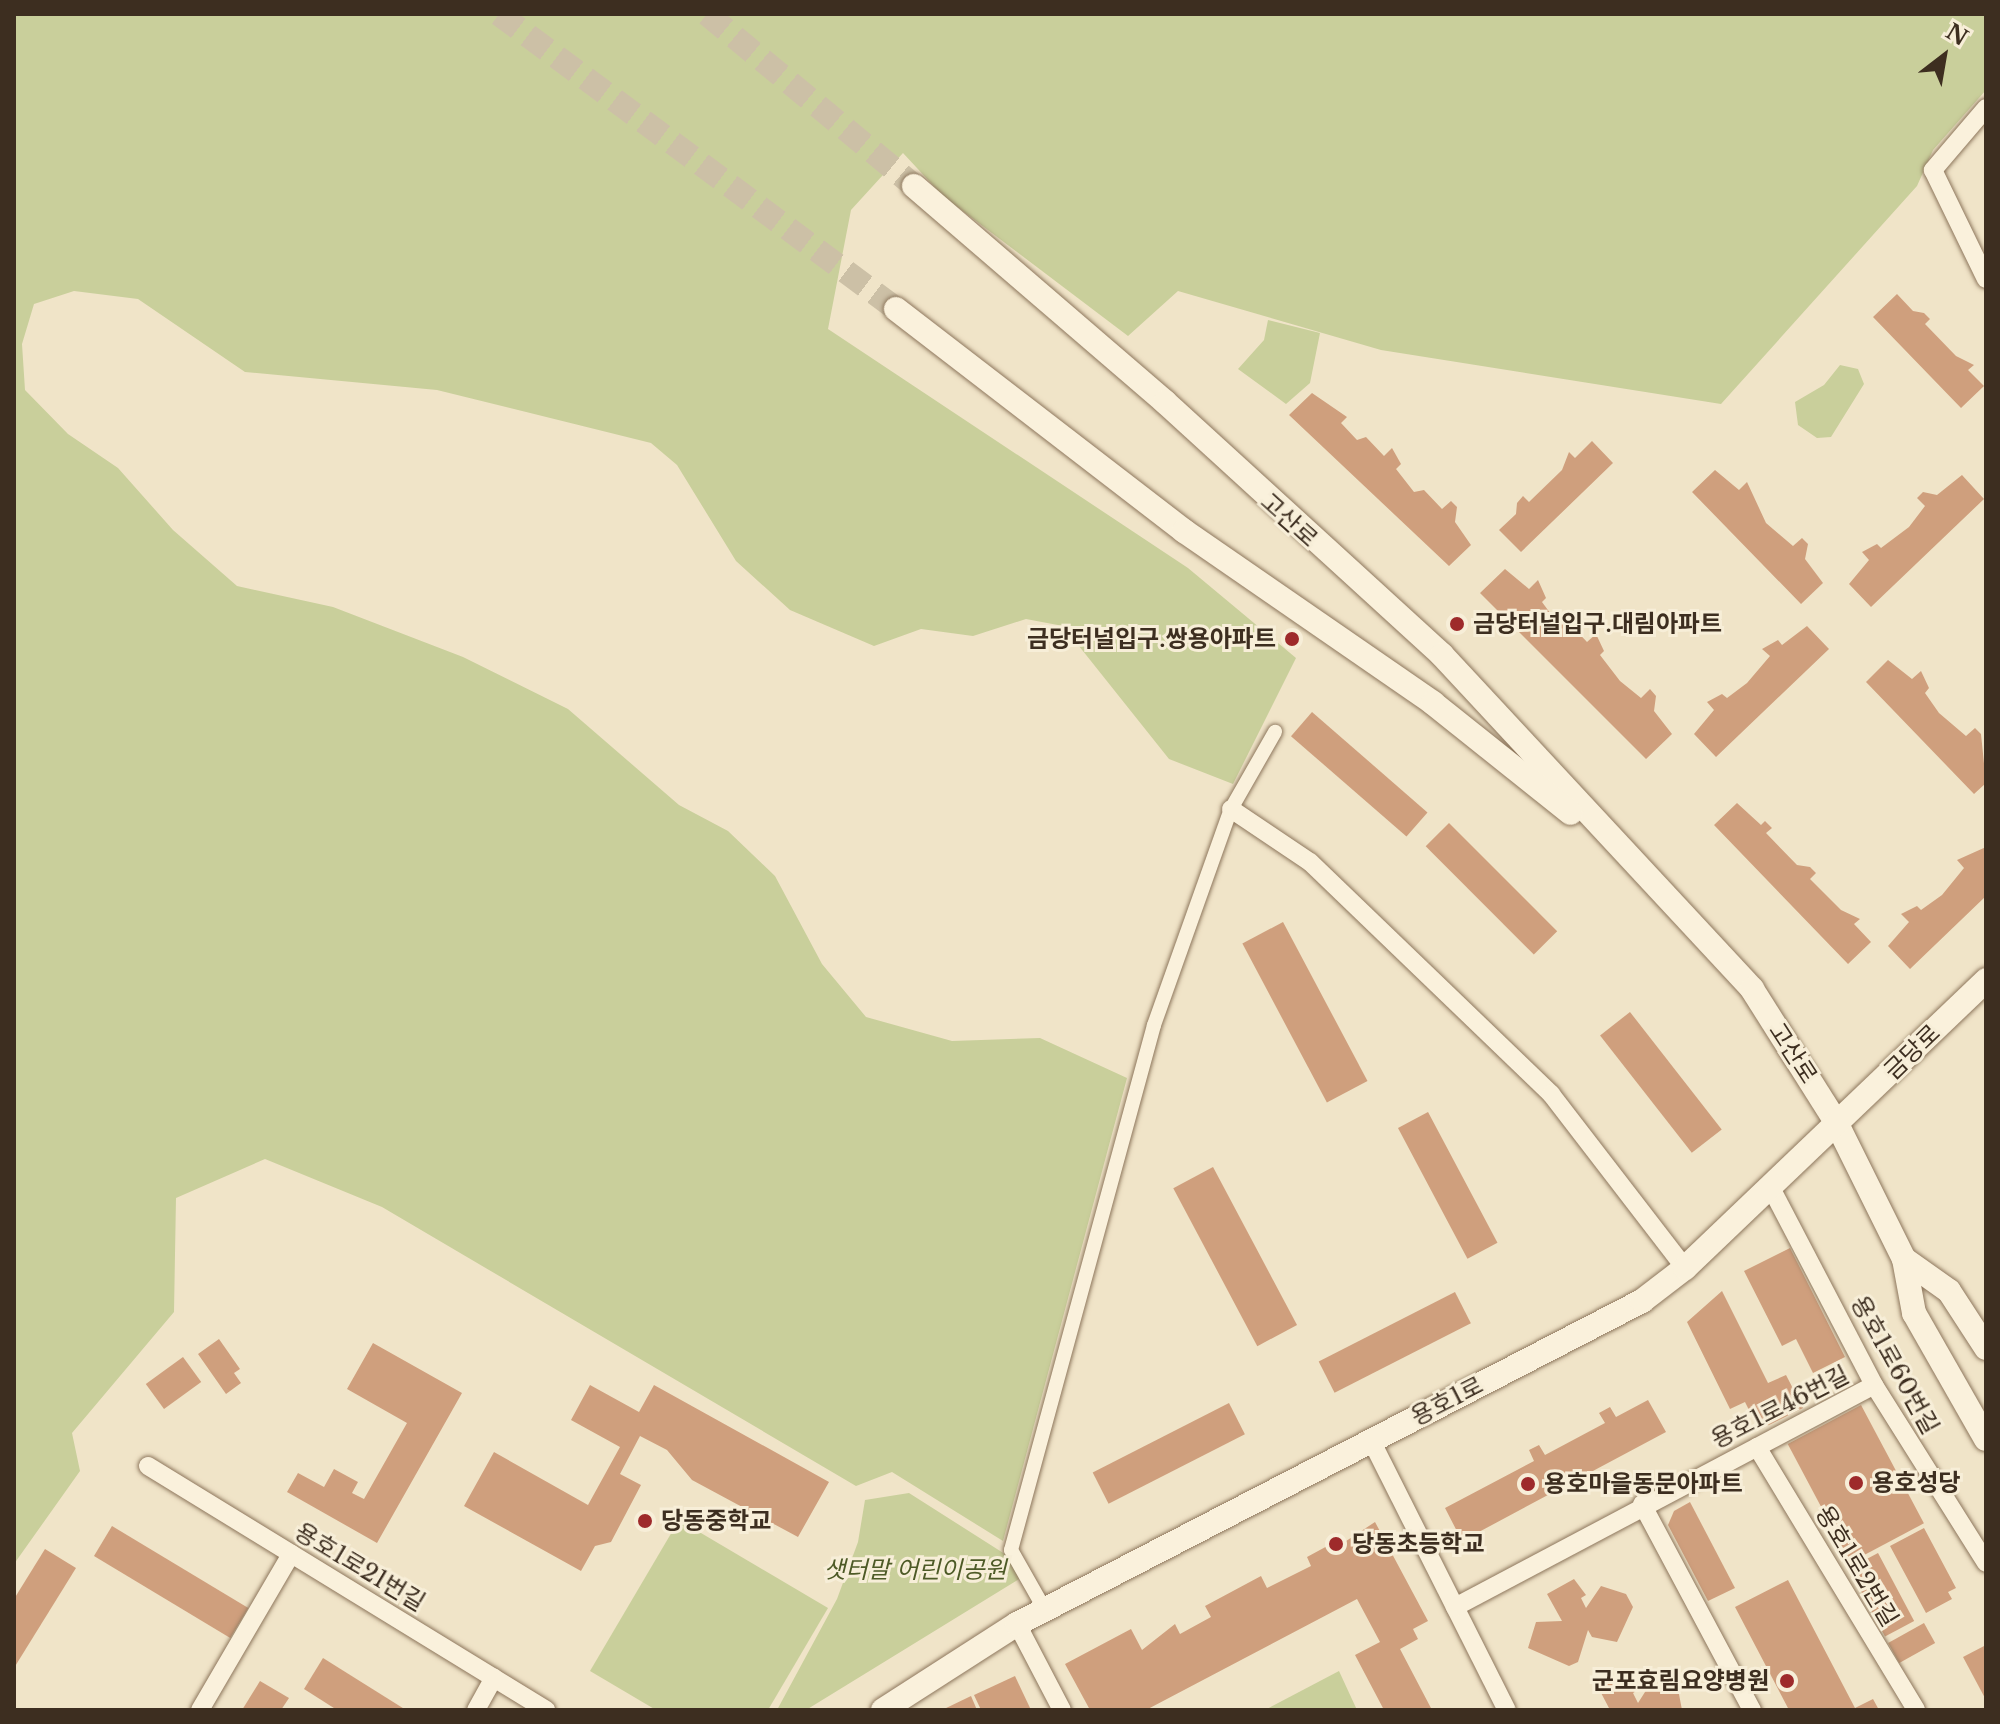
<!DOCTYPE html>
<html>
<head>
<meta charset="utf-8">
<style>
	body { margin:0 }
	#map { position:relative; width:2000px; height:1724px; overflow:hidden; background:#f0e4c8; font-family:"Libre Baskerville","Noto Sans KR",serif }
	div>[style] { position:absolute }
	.green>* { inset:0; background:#c9cf9b }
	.building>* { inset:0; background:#cf9f7d; transform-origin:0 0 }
	.tertiary-tunnel>* { height:24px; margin-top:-12px; transform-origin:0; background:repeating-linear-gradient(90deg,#ccc0a6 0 24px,transparent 0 36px) }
	.roads { filter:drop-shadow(0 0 2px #8d765c) drop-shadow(0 0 2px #8d765c) }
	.pedestrian>* { height:14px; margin:-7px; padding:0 7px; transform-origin:7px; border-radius:7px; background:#faf1dc }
	.minor>* { height:18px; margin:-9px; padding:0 9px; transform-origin:9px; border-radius:9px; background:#faf1dc }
	.tertiary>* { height:24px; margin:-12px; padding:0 12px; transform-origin:12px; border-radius:12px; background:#faf1dc }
	.dots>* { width:22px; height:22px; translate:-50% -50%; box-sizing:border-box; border:4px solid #f7eed8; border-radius:50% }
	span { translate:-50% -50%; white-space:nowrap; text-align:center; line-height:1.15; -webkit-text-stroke:6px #f7eed8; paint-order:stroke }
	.street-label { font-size:24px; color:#3d2e20 }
	.poi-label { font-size:24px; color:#3d2e20; font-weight:700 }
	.left { translate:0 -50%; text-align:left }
	.right { translate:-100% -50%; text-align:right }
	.park-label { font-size:24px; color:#4d5a26; font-style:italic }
	.frame { position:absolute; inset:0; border:16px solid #3d2e20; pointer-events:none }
	.north { position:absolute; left:1904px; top:16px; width:80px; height:80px; -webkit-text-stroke:6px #f7eed8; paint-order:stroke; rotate:31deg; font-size:22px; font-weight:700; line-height:32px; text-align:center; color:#3d2e20 }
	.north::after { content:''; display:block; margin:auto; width:28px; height:36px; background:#3d2e20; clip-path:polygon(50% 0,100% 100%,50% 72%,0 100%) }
</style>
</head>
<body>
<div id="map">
	<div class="green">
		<div style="clip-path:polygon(14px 14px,1986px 14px,1986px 90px,1933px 150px,1917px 186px,1721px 404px,1381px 350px,1178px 291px,1128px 336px,943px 196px,903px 153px,851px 210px,828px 329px,1188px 568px,1296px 658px,1233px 784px,1169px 759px,1063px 626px,1026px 619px,973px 636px,921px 629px,874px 646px,790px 610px,736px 561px,677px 465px,651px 443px,437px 390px,245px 372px,138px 299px,74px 291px,34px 304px,22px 344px,25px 390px,68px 434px,118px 468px,173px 530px,237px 586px,333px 607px,463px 657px,568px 709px,679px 805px,728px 831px,775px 876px,822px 964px,866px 1017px,952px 1041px,1040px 1038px,1127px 1078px,1003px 1541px,892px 1472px,856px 1486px,382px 1207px,265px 1159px,176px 1198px,174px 1312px,72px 1433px,80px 1471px,14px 1564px)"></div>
		<div style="clip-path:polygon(1268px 320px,1320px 333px,1310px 383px,1286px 404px,1238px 369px,1264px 340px)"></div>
		<div style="clip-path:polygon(1840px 365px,1858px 369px,1864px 384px,1831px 437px,1817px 438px,1798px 425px,1795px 402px,1824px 385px)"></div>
		<div style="clip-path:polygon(909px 1493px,1008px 1556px,1021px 1578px,806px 1710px,777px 1710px,837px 1599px,858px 1542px,865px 1500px)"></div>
		<div style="clip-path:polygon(679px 1520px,828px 1608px,768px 1710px,656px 1710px,590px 1671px)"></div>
		<div style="clip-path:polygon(1339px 1671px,1357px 1710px,1265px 1710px)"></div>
	</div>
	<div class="building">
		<div style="clip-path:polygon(1897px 294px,1913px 311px,1924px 313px,1930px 319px,1925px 324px,1956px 356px,1974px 365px,1968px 370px,1984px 386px,1961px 408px,1873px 317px)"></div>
		<div style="clip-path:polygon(1312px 393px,1347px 417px,1341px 423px,1357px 440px,1366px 437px,1384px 456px,1392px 448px,1401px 464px,1396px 469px,1414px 492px,1424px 490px,1442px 509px,1451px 501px,1457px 507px,1455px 522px,1471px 545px,1449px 566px,1289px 415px)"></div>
		<div style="clip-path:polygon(1592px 441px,1613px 463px,1521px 552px,1499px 530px,1516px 514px,1517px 503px,1523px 496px,1529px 502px,1562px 470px,1569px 452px,1575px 458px)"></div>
		<div style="clip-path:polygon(1715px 470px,1739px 490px,1747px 482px,1766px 523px,1793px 546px,1802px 538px,1808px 544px,1805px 559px,1823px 583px,1801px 604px,1692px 492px)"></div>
		<div style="clip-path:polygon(1962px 475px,1984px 499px,1871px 607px,1849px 584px,1869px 560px,1862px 552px,1877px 544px,1881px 548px,1909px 527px,1925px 506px,1917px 498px,1923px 492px,1937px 495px)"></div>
		<div style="clip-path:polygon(1505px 569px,1529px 589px,1538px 580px,1546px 598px,1542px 602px,1559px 625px,1569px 623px,1587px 642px,1596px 634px,1604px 651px,1600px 655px,1620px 681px,1641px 698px,1650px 689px,1656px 696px,1654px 711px,1672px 734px,1646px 759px,1480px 593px)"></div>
		<div style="clip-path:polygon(1807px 626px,1829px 649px,1716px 757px,1694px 734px,1714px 710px,1707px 702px,1722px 694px,1727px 698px,1747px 683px,1770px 656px,1762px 649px,1778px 640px,1782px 645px)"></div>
		<div style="clip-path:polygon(1888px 660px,1912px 679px,1921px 671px,1929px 688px,1925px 693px,1939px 713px,1966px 736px,1975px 728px,1981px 734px,1986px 783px,1974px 794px,1866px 682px)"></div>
		<div style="left:1312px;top:712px;width:153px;height:32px;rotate:41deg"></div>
		<div style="clip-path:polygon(1737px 803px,1761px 825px,1765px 821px,1772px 828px,1766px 833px,1797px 865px,1810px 867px,1816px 873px,1810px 879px,1841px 910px,1860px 919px,1854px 924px,1871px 942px,1848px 964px,1714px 825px)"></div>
		<div style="left:1449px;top:823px;width:153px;height:33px;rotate:45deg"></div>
		<div style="clip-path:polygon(1986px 847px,1986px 896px,1910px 969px,1888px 946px,1909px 922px,1901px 914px,1917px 906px,1921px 910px,1942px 895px,1964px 868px,1957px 860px)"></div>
		<div style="left:1283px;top:922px;width:180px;height:46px;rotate:62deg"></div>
		<div style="left:1630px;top:1012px;width:149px;height:38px;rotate:52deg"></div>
		<div style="left:1428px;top:1112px;width:148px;height:34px;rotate:62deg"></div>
		<div style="left:1213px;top:1167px;width:179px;height:45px;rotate:62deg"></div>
		<div style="clip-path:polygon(1790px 1248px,1845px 1357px,1813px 1373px,1796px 1339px,1782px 1346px,1744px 1271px)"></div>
		<div style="clip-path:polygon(1722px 1291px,1768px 1383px,1786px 1375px,1803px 1408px,1759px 1430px,1745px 1402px,1730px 1409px,1687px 1322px)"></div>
		<div style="left:1455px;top:1292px;width:35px;height:153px;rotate:63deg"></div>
		<div style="clip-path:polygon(219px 1339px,240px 1369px,234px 1373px,241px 1383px,226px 1394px,198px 1354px)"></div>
		<div style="clip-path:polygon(373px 1343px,462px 1393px,377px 1543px,287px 1492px,298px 1473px,324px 1487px,334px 1469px,358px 1482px,352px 1493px,364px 1499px,407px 1423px,347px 1389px)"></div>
		<div style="left:183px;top:1357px;width:31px;height:46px;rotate:54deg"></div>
		<div style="clip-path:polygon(590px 1385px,639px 1412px,654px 1385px,829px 1482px,798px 1537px,692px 1480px,667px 1450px,640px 1436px,620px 1474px,641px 1485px,611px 1542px,595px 1546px,581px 1571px,464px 1506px,494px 1452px,588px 1505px,620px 1447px,571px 1420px)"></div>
		<div style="clip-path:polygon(1648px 1400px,1666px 1432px,1462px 1541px,1445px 1508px,1534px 1461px,1529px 1450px,1539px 1445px,1545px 1455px,1605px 1423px,1599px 1413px,1610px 1407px,1616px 1417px)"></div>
		<div style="left:1229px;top:1403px;width:35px;height:153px;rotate:63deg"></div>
		<div style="left:1861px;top:1405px;width:134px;height:83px;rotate:62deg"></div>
		<div style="clip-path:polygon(1690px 1502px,1735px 1588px,1708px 1601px,1668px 1525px,1674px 1511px)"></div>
		<div style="clip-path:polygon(1375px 1522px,1428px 1621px,1413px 1629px,1418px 1639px,1400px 1649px,1432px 1710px,1384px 1710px,1355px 1655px,1380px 1642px,1357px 1599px,1146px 1710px,1090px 1710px,1065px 1664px,1131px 1629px,1142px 1650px,1175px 1624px,1180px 1634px,1211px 1617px,1205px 1606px,1261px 1576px,1267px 1588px,1311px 1566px,1307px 1557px,1331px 1544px,1334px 1549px)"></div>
		<div style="left:112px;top:1526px;width:159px;height:35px;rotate:31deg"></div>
		<div style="clip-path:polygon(1924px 1528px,1956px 1588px,1948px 1592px,1952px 1599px,1926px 1613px,1890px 1546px)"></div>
		<div style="clip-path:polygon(45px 1549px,76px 1568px,14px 1668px,14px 1599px)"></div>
		<div style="left:1878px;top:1553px;width:77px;height:33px;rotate:62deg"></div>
		<div style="clip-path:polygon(1574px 1579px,1586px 1595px,1581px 1598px,1586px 1608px,1601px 1586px,1626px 1594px,1633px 1607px,1617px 1642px,1592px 1637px,1588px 1630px,1578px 1662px,1569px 1666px,1528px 1648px,1536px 1622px,1562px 1621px,1547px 1594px)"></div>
		<div style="clip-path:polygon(1788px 1580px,1855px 1708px,1873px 1699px,1879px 1710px,1789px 1710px,1735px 1607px)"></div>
		<div style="left:1924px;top:1623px;width:23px;height:41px;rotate:61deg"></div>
		<div style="clip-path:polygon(1986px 1645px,1986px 1700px,1963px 1657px)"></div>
		<div style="clip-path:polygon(323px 1658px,406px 1710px,337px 1710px,304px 1689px)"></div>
		<div style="clip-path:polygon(1625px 1674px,1638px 1690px,1633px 1693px,1638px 1703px,1652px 1681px,1678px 1689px,1682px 1710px,1610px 1710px,1599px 1689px)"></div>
		<div style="clip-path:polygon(1015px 1676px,1031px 1710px,981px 1710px,974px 1695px)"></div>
		<div style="clip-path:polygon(260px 1681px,289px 1698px,281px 1710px,242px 1710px)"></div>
		<div style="clip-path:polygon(971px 1696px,977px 1710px,942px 1710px)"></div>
	</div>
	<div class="tertiary-tunnel">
		<div style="left:499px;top:14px;width:495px;rotate:36.6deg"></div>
		<div style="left:707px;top:14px;width:269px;rotate:39.7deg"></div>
	</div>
	<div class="roads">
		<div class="pedestrian">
			<div style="left:1045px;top:1610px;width:69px;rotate:-119.5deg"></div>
			<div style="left:1011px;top:1550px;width:544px;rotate:-74.76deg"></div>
			<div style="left:1154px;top:1025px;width:229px;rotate:-70.4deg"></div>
			<div style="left:1231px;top:809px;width:89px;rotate:-60.3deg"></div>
		</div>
		<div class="minor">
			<div style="left:1986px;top:108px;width:82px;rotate:130.5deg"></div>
			<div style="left:1933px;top:170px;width:121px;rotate:64.1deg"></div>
			<div style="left:1231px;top:809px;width:95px;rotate:33.9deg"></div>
			<div style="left:1310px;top:862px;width:335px;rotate:43.9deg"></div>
			<div style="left:1551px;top:1094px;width:220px;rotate:52.4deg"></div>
			<div style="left:1770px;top:1186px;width:225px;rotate:62.4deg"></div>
			<div style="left:1874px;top:1385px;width:210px;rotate:57.8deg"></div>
			<div style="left:1371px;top:1440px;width:302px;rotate:63.3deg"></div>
			<div style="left:1757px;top:1447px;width:307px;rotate:58.8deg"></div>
			<div style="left:148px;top:1466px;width:467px;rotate:31.5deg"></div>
			<div style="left:1642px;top:1504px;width:234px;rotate:61.9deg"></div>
			<div style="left:1455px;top:1607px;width:474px;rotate:-27.9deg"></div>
			<div style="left:1017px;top:1624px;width:97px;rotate:62.4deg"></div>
			<div style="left:200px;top:1710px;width:181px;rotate:-59.7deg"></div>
			<div style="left:476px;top:1710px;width:37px;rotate:-61deg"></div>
		</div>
		<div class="tertiary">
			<div style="left:914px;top:186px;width:331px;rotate:40.7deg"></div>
			<div style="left:1165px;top:402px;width:375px;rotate:42.4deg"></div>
			<div style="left:1442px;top:655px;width:456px;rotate:47.1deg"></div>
			<div style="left:1752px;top:989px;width:157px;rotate:57.7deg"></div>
			<div style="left:1836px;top:1122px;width:153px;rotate:63.6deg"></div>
			<div style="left:1904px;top:1259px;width:55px;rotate:79.5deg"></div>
			<div style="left:1914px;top:1313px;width:145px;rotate:60.3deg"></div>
			<div style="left:896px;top:309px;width:364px;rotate:37.6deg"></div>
			<div style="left:1184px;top:531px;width:303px;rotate:34.6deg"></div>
			<div style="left:1433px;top:703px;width:176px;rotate:38.6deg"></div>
			<div style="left:1904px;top:1259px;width:55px;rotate:35.4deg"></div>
			<div style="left:1949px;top:1291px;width:68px;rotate:57deg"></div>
			<div style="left:883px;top:1710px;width:159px;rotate:-32.7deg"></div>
			<div style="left:1017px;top:1624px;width:704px;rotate:-27.33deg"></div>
			<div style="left:1642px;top:1301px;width:54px;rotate:-37.5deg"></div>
			<div style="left:1685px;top:1268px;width:417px;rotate:-43.7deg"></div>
		</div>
	</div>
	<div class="dots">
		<div style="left:1457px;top:624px;background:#9e2a2b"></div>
		<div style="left:1292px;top:639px;background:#9e2a2b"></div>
		<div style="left:1856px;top:1483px;background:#9e2a2b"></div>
		<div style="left:1528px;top:1484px;background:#9e2a2b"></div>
		<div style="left:645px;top:1521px;background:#9e2a2b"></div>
		<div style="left:1336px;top:1544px;background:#9e2a2b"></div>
		<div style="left:1787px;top:1681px;background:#9e2a2b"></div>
	</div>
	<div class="street-label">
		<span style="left:1289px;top:520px;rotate:42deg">고산로</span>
		<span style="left:1912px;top:1052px;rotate:-44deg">금당로</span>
		<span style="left:1793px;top:1053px;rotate:57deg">고산로</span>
		<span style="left:1895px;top:1365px;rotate:61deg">용호1로60번길</span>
		<span style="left:1447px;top:1401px;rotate:-27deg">용호1로</span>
		<span style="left:1780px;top:1407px;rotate:-27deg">용호1로46번길</span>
		<span style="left:1857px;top:1566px;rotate:59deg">용호1로2번길</span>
		<span style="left:360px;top:1567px;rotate:31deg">용호1로21번길</span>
	</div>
	<div class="poi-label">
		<span class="left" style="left:1473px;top:624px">금당터널입구.대림아파트</span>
		<span class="right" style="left:1276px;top:639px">금당터널입구.쌍용아파트</span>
		<span class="left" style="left:1872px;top:1483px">용호성당</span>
		<span class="left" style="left:1544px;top:1484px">용호마을동문아파트</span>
		<span class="left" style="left:661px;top:1521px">당동중학교</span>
		<span class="left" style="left:1352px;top:1544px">당동초등학교</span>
		<span class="right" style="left:1769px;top:1681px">군포효림요양병원</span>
	</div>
	<div class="park-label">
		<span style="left:915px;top:1570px">샛터말 어린이공원</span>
	</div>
	<div class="frame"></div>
	<div class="north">N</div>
</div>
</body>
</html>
